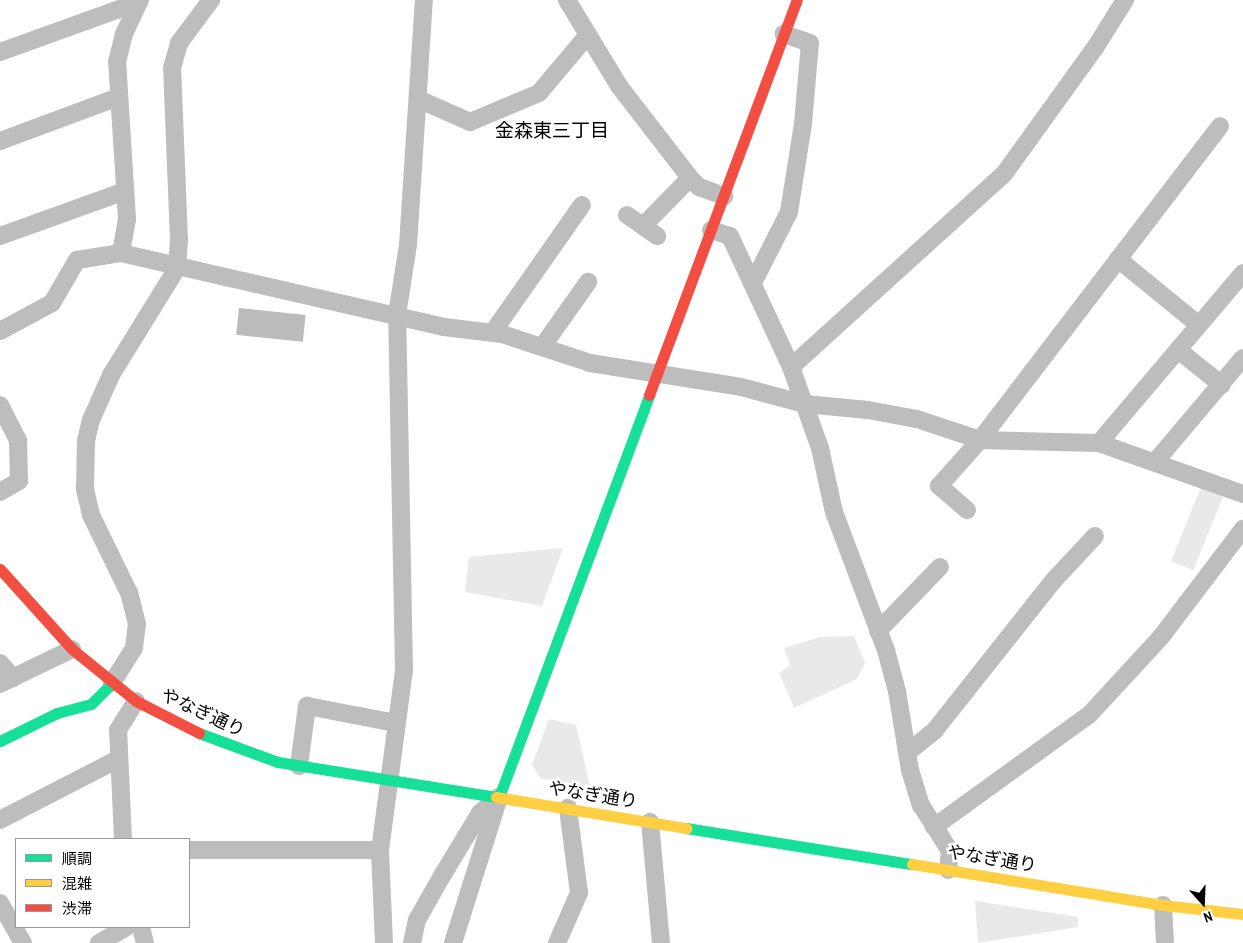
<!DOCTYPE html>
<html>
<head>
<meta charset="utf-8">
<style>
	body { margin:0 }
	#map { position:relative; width:1243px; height:943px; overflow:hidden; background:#fff; font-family:"Archivo Narrow","Noto Sans JP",sans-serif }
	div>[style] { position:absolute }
	.green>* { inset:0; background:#e9e9e9; transform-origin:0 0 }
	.water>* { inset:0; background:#bbb; transform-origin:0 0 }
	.street>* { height:18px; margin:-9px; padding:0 9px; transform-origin:9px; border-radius:9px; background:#bdbdbd }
	.fast>* { height:11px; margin:-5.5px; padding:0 5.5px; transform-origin:5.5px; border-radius:5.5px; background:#16e098 }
	.slow>* { height:11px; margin:-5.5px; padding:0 5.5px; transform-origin:5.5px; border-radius:5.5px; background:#ffcf43 }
	.jam>* { height:11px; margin:-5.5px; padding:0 5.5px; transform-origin:5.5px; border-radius:5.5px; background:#f24e42 }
	span { translate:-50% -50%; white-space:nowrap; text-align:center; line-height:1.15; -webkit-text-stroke:5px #fff; paint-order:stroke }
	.street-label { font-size:18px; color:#000 }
	.neighbourhood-label { font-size:19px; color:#000 }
	.legend { position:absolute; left:15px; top:838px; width:175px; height:90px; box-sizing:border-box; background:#fff; border:1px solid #999; margin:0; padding:6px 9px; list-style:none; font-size:15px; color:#000 }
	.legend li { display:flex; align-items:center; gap:10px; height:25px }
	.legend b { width:25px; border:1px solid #999 }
	.north { position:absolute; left:1178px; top:878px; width:50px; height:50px; -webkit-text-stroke:4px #fff; paint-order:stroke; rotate:160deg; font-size:14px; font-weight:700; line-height:20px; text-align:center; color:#000 }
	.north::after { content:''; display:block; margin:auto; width:18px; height:22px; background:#000; clip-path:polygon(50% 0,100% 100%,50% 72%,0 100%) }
</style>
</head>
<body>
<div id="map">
	<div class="green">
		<div style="left:1201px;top:487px;width:24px;height:80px;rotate:22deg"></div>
		<div style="clip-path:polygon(563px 548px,542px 606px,465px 592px,469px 557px)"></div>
		<div style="clip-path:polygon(854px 636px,865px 663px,857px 679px,794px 708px,779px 673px,790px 665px,784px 648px,820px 637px)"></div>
		<div style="clip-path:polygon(549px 719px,576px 725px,590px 786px,541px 779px,532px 765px)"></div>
		<div style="clip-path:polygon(975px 901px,1078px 917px,1078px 927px,978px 943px)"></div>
	</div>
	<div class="water">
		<div style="left:239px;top:308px;width:67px;height:27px;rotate:6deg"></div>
	</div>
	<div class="street">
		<div style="left:567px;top:0;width:100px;rotate:58.8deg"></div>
		<div style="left:619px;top:86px;width:116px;rotate:52.3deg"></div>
		<div style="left:690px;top:178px;width:13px;rotate:45deg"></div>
		<div style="left:699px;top:187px;width:27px;rotate:20deg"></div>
		<div style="left:0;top:52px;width:148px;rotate:-19.8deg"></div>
		<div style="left:418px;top:99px;width:57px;rotate:23.9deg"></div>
		<div style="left:470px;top:122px;width:75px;rotate:-22.8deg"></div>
		<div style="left:539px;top:93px;width:75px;rotate:-49.9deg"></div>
		<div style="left:0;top:141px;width:126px;rotate:-20.4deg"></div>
		<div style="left:627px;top:215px;width:37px;rotate:35deg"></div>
		<div style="left:643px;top:226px;width:67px;rotate:-45.6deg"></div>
		<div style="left:711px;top:230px;width:20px;rotate:18deg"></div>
		<div style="left:730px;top:236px;width:145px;rotate:65deg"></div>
		<div style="left:791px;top:367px;width:287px;rotate:-42.2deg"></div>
		<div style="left:1004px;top:174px;width:155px;rotate:-54.2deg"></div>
		<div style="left:1095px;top:48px;width:57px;rotate:-58deg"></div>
		<div style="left:0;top:236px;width:133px;rotate:-19.8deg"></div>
		<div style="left:121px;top:253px;width:35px;rotate:-80deg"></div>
		<div style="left:127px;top:219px;width:157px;rotate:-93.6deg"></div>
		<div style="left:117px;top:62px;width:29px;rotate:-76deg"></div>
		<div style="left:124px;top:34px;width:38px;rotate:-65deg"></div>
		<div style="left:1118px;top:259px;width:104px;rotate:39.2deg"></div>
		<div style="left:754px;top:281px;width:77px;rotate:-63.1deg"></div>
		<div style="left:789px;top:212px;width:89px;rotate:-81deg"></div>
		<div style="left:803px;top:124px;width:81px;rotate:-85.1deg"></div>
		<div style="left:810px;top:43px;width:28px;rotate:-161deg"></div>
		<div style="left:0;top:331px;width:59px;rotate:-28.3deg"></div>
		<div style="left:52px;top:303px;width:50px;rotate:-59.8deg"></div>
		<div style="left:77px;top:260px;width:45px;rotate:-9deg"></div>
		<div style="left:121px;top:253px;width:331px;rotate:12.9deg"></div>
		<div style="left:444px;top:327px;width:58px;rotate:6.9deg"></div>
		<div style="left:502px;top:334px;width:93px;rotate:18.2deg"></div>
		<div style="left:590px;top:363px;width:153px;rotate:9deg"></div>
		<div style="left:741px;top:387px;width:66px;rotate:14.9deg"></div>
		<div style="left:805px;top:404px;width:63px;rotate:5.4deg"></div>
		<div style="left:868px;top:410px;width:50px;rotate:10.4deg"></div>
		<div style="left:917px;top:419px;width:66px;rotate:18.4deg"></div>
		<div style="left:980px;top:440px;width:119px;rotate:1.4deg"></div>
		<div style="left:1099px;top:443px;width:153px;rotate:19.5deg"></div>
		<div style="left:493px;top:332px;width:155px;rotate:-55deg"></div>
		<div style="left:542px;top:347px;width:80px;rotate:-54.7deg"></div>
		<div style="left:1178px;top:350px;width:56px;rotate:38.5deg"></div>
		<div style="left:791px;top:367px;width:86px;rotate:70.3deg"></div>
		<div style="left:820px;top:448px;width:66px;rotate:77.7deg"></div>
		<div style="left:834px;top:512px;width:147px;rotate:69.4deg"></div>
		<div style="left:886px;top:650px;width:42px;rotate:75deg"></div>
		<div style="left:897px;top:691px;width:80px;rotate:80.7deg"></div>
		<div style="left:910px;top:770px;width:37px;rotate:73deg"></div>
		<div style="left:921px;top:805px;width:54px;rotate:57.8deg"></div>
		<div style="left:950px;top:851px;width:19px;rotate:96deg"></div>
		<div style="left:0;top:405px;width:39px;rotate:63deg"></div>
		<div style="left:18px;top:440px;width:41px;rotate:88.6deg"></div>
		<div style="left:19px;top:481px;width:22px;rotate:150deg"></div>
		<div style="left:1099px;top:443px;width:223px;rotate:-49.7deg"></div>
		<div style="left:1155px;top:462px;width:136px;rotate:-49.8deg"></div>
		<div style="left:967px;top:510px;width:37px;rotate:-139deg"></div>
		<div style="left:939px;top:486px;width:62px;rotate:-48.3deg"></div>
		<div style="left:980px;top:440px;width:395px;rotate:-52.6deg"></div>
		<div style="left:878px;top:631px;width:89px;rotate:-45.9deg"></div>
		<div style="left:0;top:663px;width:20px;rotate:49deg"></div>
		<div style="left:112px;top:683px;width:41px;rotate:-57.8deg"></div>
		<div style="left:134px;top:648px;width:24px;rotate:-83deg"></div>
		<div style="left:137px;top:624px;width:32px;rotate:-104deg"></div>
		<div style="left:129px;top:593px;width:87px;rotate:-116deg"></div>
		<div style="left:91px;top:515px;width:28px;rotate:-103deg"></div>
		<div style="left:85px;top:488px;width:47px;rotate:-88.8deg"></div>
		<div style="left:86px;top:441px;width:22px;rotate:-77deg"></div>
		<div style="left:91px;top:420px;width:49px;rotate:-66deg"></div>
		<div style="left:111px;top:375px;width:126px;rotate:-58.3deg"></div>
		<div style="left:177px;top:268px;width:28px;rotate:-86deg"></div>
		<div style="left:179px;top:240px;width:172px;rotate:-92.3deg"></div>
		<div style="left:172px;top:68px;width:26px;rotate:-74deg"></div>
		<div style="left:179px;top:43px;width:54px;rotate:-53.3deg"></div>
		<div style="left:0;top:684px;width:80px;rotate:-25.9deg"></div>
		<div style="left:907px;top:753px;width:36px;rotate:-39deg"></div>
		<div style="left:935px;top:730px;width:191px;rotate:-51.6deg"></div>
		<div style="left:1054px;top:580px;width:60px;rotate:-47deg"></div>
		<div style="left:299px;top:766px;width:61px;rotate:-82.4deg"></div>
		<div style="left:307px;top:706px;width:91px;rotate:10.8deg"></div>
		<div style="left:0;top:820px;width:133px;rotate:-27.3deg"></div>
		<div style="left:650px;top:822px;width:121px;rotate:84.8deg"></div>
		<div style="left:934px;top:827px;width:191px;rotate:-35.9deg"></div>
		<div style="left:1089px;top:715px;width:106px;rotate:-47.3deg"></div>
		<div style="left:1161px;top:637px;width:136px;rotate:-52.8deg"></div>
		<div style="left:123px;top:839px;width:109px;rotate:-92.6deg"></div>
		<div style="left:118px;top:730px;width:34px;rotate:-58deg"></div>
		<div style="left:189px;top:850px;width:191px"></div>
		<div style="left:0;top:903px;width:46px;rotate:60.1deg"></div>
		<div style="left:1163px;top:905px;width:38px;rotate:87deg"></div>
		<div style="left:141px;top:927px;width:16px;rotate:76deg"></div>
		<div style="left:99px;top:943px;width:32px;rotate:-30deg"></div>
		<div style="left:384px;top:943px;width:93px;rotate:-92.5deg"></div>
		<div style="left:380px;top:850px;width:181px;rotate:-82.4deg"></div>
		<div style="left:404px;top:671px;width:356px;rotate:-91.1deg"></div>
		<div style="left:397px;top:315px;width:71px;rotate:-81.1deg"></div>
		<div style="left:408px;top:245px;width:246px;rotate:-86.3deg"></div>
		<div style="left:412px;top:943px;width:24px;rotate:-78deg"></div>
		<div style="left:417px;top:920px;width:51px;rotate:-60.4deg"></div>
		<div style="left:442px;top:876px;width:74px;rotate:-58.9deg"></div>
		<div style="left:480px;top:813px;width:25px;rotate:-40deg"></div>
		<div style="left:453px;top:943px;width:153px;rotate:-72.5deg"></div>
		<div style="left:557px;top:943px;width:55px;rotate:-66.3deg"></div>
		<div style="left:579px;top:893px;width:86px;rotate:-97.4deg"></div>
	</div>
	<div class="fast">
		<div style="left:199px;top:733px;width:84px;rotate:20.2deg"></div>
		<div style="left:278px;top:762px;width:221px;rotate:9.1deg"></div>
		<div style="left:0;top:741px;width:64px;rotate:-26.2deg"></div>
		<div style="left:57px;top:713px;width:35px;rotate:-15deg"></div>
		<div style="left:91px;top:704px;width:30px;rotate:-45deg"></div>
		<div style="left:499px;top:797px;width:429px;rotate:-69.5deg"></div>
		<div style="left:686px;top:828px;width:229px;rotate:9.1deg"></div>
	</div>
	<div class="slow">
		<div style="left:496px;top:797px;width:193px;rotate:9.3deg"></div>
		<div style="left:912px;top:864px;width:254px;rotate:9.3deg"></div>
		<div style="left:1163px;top:905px;width:81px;rotate:6.4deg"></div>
	</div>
	<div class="jam">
		<div style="left:649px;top:395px;width:422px;rotate:-69.5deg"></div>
		<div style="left:0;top:569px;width:108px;rotate:48deg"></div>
		<div style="left:72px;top:649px;width:82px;rotate:39.1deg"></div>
		<div style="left:136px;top:701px;width:71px;rotate:26.9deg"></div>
	</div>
	<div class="street-label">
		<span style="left:203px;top:713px;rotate:25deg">やなぎ通り</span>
		<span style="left:593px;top:795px;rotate:9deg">やなぎ通り</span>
		<span style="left:992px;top:859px;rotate:9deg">やなぎ通り</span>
	</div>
	<div class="neighbourhood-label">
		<span style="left:552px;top:131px">金森東三丁目</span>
	</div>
	<ul class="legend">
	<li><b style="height:6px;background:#16e098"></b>順調</li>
	<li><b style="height:6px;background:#ffcf43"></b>混雑</li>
	<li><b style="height:6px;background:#f24e42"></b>渋滞</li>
	</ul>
	<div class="north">N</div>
</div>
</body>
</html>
